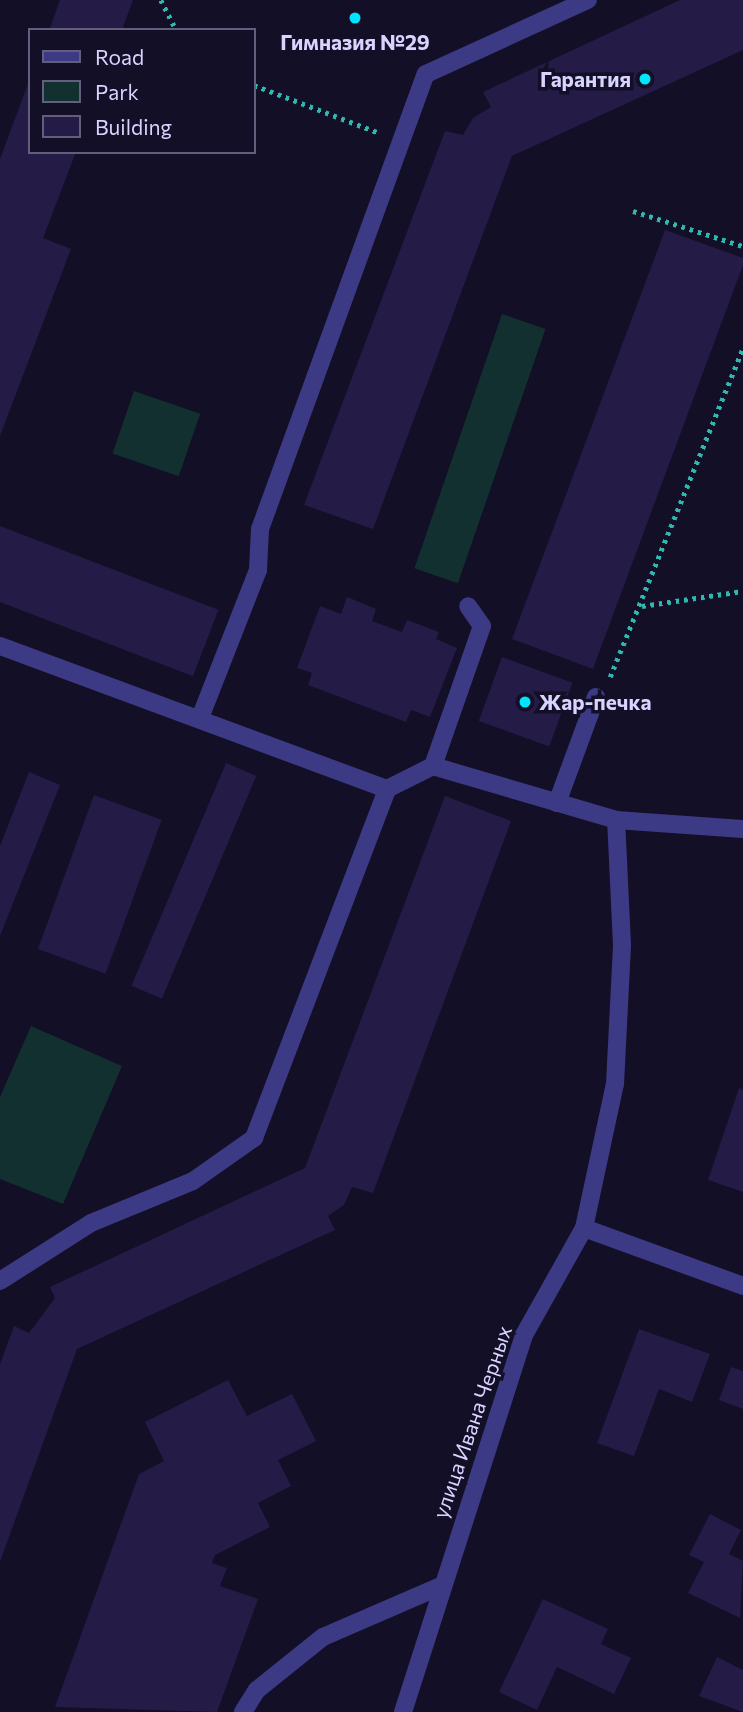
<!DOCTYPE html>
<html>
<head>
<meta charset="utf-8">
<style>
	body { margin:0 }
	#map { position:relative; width:743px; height:1712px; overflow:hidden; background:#130f26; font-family:Commissioner,sans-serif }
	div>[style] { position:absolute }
	.green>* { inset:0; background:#12302f; transform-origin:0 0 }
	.building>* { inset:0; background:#241b47; transform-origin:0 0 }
	.path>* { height:4.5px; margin-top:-2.25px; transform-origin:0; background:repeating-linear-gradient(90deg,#2fb8b0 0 3.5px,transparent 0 8.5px) }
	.lane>* { height:18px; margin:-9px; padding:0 9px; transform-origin:9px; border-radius:9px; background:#3d3a85 }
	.street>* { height:18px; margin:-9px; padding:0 9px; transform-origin:9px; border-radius:9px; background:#3d3a85 }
	.dots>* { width:19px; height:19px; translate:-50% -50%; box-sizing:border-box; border:4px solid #130f26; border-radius:50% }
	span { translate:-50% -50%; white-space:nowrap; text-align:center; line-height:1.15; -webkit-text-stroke:7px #130f26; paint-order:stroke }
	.poi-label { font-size:21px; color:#d9d4ff; font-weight:700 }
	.right { translate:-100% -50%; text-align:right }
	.left { translate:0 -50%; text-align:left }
	.street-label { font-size:21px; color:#d9d4ff }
	.legend { position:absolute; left:28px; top:28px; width:228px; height:126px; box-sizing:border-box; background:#130f26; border:2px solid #625e7d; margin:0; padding:9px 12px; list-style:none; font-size:21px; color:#d9d4ff }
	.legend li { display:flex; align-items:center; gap:14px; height:35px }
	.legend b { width:35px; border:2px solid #625e7d }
</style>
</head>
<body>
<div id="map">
	<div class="green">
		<div style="left:502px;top:314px;width:46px;height:269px;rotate:19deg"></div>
		<div style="left:134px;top:391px;width:70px;height:66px;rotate:19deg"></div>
		<div style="clip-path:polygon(31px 1026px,122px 1066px,63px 1204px,0 1179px,0 1097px)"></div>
	</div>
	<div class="building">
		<div style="clip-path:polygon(60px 0,133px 0,122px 30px,49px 30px)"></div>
		<div style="clip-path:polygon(680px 0,743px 0,743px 50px,512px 156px,373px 529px,304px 505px,445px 131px,463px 135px,473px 118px,491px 107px,483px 92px)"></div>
		<div style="clip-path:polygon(29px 81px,30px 152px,76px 152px,43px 238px,71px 249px,0 436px,0 159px)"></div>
		<div style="clip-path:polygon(665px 230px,743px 258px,743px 265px,593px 669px,512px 639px)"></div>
		<div style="left:0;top:526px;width:234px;height:71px;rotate:21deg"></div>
		<div style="clip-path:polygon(347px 597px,376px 609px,372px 621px,402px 632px,407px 620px,439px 632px,436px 639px,457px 648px,430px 717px,411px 710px,406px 722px,308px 685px,312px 673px,297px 668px,320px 606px,341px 614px)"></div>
		<div style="left:502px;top:657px;width:75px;height:68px;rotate:20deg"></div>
		<div style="left:226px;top:763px;width:33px;height:242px;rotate:23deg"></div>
		<div style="clip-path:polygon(29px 772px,60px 785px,0 936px,0 846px)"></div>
		<div style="left:94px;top:795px;width:72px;height:164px;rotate:20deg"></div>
		<div style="clip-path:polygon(445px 796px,511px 821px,373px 1193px,352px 1187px,344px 1205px,328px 1216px,335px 1230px,77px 1349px,0 1562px,0 1364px,14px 1326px,29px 1333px,55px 1298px,50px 1287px,305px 1168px)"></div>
		<div style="clip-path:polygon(739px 1088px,743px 1090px,743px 1192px,708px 1180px)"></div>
		<div style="clip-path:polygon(639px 1329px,710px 1354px,692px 1402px,659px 1389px,634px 1456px,597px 1443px)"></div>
		<div style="clip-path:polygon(731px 1367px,743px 1371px,743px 1409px,719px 1400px)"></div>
		<div style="clip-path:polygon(228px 1380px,247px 1416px,292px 1394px,316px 1441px,278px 1460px,291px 1486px,258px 1503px,270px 1527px,215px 1555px,212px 1563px,227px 1568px,220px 1586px,258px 1599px,217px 1712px,55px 1707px,139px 1474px,164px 1461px,145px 1422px)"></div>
		<div style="clip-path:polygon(710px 1514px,741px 1530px,729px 1554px,743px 1561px,740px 1618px,688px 1593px,704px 1562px,689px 1555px)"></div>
		<div style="clip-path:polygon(543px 1599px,608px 1629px,601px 1644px,631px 1658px,614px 1694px,557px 1667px,537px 1710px,499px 1692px)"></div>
		<div style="clip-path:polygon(717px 1657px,743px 1670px,743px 1712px,699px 1696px)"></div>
	</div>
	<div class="path">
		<div style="left:161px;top:0;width:34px;rotate:63deg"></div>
		<div style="left:254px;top:85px;width:132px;rotate:20.9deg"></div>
		<div style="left:633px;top:211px;width:115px;rotate:17.7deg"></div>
		<div style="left:642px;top:606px;width:102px;rotate:-8.4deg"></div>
		<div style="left:610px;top:677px;width:356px;rotate:-68deg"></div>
	</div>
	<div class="lane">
		<div style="left:200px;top:718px;width:159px;rotate:-68.6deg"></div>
		<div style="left:258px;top:570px;width:41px;rotate:-87.2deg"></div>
		<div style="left:260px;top:529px;width:484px;rotate:-70deg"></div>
		<div style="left:426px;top:74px;width:178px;rotate:-24.6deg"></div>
		<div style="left:433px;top:766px;width:148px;rotate:-70.7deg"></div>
		<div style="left:482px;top:626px;width:24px;rotate:-125deg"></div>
		<div style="left:557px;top:803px;width:113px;rotate:-69.8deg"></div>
		<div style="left:0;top:1281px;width:108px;rotate:-32.5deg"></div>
		<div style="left:91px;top:1223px;width:110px;rotate:-22.4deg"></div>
		<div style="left:193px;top:1181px;width:75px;rotate:-35.2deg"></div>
		<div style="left:254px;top:1138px;width:373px;rotate:-69.1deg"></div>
		<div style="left:243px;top:1712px;width:26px;rotate:-58deg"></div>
		<div style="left:257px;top:1690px;width:85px;rotate:-38.8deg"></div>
		<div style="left:323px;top:1637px;width:129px;rotate:-23.4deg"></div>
		<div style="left:403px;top:1712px;width:396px;rotate:-72.2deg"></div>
		<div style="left:524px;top:1335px;width:123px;rotate:-60.7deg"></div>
		<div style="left:584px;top:1228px;width:147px;rotate:-77.9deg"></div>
		<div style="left:615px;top:1084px;width:139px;rotate:-87.1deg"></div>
		<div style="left:622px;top:945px;width:125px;rotate:-92.7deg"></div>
	</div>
	<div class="street">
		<div style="left:0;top:646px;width:413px;rotate:20.3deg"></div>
		<div style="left:387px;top:789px;width:51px;rotate:-26.6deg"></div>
		<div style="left:433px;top:766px;width:191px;rotate:16.4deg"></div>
		<div style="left:616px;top:820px;width:127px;rotate:4.1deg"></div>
		<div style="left:584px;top:1228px;width:169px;rotate:20deg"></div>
	</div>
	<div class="dots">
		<div style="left:355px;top:18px;background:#00e5ff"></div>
		<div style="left:645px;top:79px;background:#00e5ff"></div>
		<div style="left:525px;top:702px;background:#00e5ff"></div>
	</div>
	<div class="poi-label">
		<span style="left:355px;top:42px">Гимназия №29</span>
		<span class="right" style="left:631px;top:79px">Гарантия</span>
		<span class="left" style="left:539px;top:702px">Жар-печка</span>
	</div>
	<div class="street-label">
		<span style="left:472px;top:1422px;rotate:-71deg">улица Ивана Черных</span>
	</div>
	<ul class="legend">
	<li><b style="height:9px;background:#3d3a85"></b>Road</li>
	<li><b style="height:19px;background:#12302f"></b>Park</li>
	<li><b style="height:19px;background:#241b47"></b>Building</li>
	</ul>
</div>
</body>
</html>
